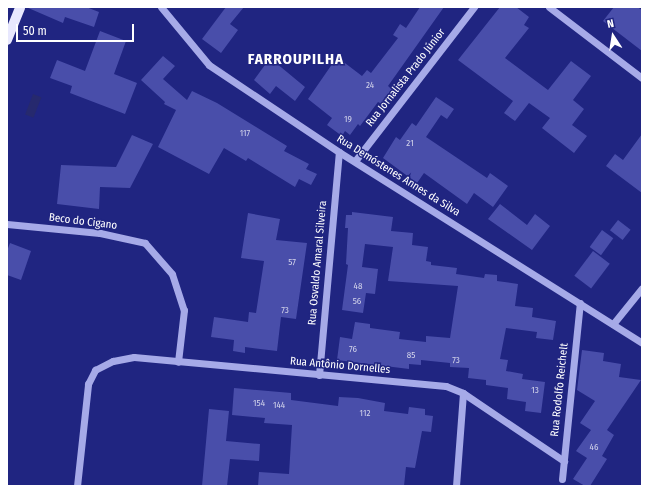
<!DOCTYPE html>
<html>
<head>
<meta charset="utf-8">
<style>
	body { margin:0 }
	#map { position:relative; width:649px; height:493px; overflow:hidden; background:#202581; font-family:"Fira Sans Condensed",sans-serif }
	div>[style] { position:absolute }
	.water>* { inset:0; background:#26296e; transform-origin:0 0 }
	.building>* { inset:0; background:#494eaa; transform-origin:0 0 }
	.minor>* { height:7px; margin:-3.5px; padding:0 3.5px; transform-origin:3.5px; border-radius:3.5px; background:#a6aae8 }
	.major>* { height:10px; margin:-5px; padding:0 5px; transform-origin:5px; border-radius:5px; background:#e8e8fe }
	span { translate:-50% -50%; white-space:nowrap; text-align:center; line-height:1.15; -webkit-text-stroke:3px #202581; paint-order:stroke }
	.number-label { font-size:9px; color:#d2d3ea }
	.number-label span { -webkit-text-stroke-width:0 }
	.street-label { font-size:11px; color:#fff }
	.district-label { font-size:15px; color:#fff; font-weight:700; letter-spacing:1px }
	.frame { position:absolute; inset:0; border:8px solid #fff; pointer-events:none }
	.north { position:absolute; left:593px; top:16px; width:40px; height:40px; -webkit-text-stroke:3px #202581; paint-order:stroke; rotate:348deg; font-size:11px; font-weight:700; line-height:16px; text-align:center; color:#fff }
	.north::after { content:''; display:block; margin:auto; width:14px; height:18px; background:#fff; clip-path:polygon(50% 0,100% 100%,50% 72%,0 100%) }
	.scale { position:absolute; left:16px; top:24px; width:118px; height:18px; box-sizing:border-box; border:2px solid #fff; border-top:0; padding-left:5px; font-size:12px; line-height:14px; white-space:nowrap; color:#fff; -webkit-text-stroke:3px #202581; paint-order:stroke }
</style>
</head>
<body>
<div id="map">
	<div class="water">
		<div style="left:33px;top:94px;width:9px;height:22px;rotate:21deg"></div>
	</div>
	<div class="building">
		<div style="clip-path:polygon(26px 7px,86px 7px,99px 12px,94px 27px,65px 17px,63px 23px)"></div>
		<div style="clip-path:polygon(226px 7px,244px 7px,230px 24px,238px 30px,221px 53px,202px 39px)"></div>
		<div style="clip-path:polygon(420px 7px,444px 7px,388px 86px,393px 90px,382px 104px,378px 102px,360px 126px,358px 124px,350px 135px,345px 131px,342px 136px,327px 125px,332px 118px,308px 99px,337px 57px,362px 76px,367px 70px,371px 73px,398px 38px,393px 35px,400px 24px,406px 28px)"></div>
		<div style="clip-path:polygon(500px 7px,516px 7px,529px 17px,524px 25px,529px 28px,505px 58px,548px 90px,571px 61px,591px 76px,573px 100px,584px 109px,572px 125px,587px 136px,574px 153px,542px 128px,550px 118px,529px 103px,515px 121px,504px 113px,513px 101px,458px 60px)"></div>
		<div style="clip-path:polygon(614px 7px,637px 7px,642px 10px,642px 51px,603px 21px)"></div>
		<div style="clip-path:polygon(100px 31px,126px 41px,114px 74px,137px 83px,125px 114px,70px 93px,72px 86px,50px 78px,57px 60px,85px 71px)"></div>
		<div style="clip-path:polygon(163px 56px,175px 66px,163px 79px,187px 100px,192px 91px,217px 103px,287px 146px,284px 151px,309px 164px,306px 169px,317px 174px,311px 185px,299px 179px,295px 187px,248px 158px,246px 161px,224px 148px,209px 174px,158px 147px,176px 110px,164px 104px,165px 102px,141px 80px)"></div>
		<div style="clip-path:polygon(270px 58px,305px 87px,295px 101px,276px 86px,270px 94px,254px 80px)"></div>
		<div style="clip-path:polygon(436px 97px,454px 109px,447px 119px,441px 115px,426px 137px,487px 178px,490px 173px,508px 186px,493px 207px,474px 193px,467px 204px,424px 173px,417px 183px,383px 158px,396px 137px,400px 140px,412px 123px,416px 126px)"></div>
		<div style="clip-path:polygon(642px 134px,642px 193px,606px 166px,615px 154px,623px 160px)"></div>
		<div style="clip-path:polygon(132px 135px,153px 144px,130px 188px,100px 187px,99px 209px,57px 204px,61px 165px,116px 167px)"></div>
		<div style="clip-path:polygon(500px 204px,527px 225px,535px 214px,550px 226px,532px 250px,488px 219px)"></div>
		<div style="clip-path:polygon(352px 212px,393px 217px,391px 231px,413px 233px,412px 245px,428px 247px,426px 261px,431px 262px,431px 265px,457px 268px,456px 274px,484px 278px,485px 274px,497px 275px,497px 281px,518px 284px,515px 306px,533px 308px,532px 317px,556px 321px,553px 340px,536px 338px,537px 332px,506px 328px,500px 359px,508px 360px,506px 371px,523px 374px,522px 379px,545px 382px,541px 413px,525px 411px,526px 402px,507px 399px,508px 388px,486px 385px,486px 380px,468px 378px,469px 368px,450px 367px,450px 363px,421px 360px,421px 365px,409px 364px,409px 369px,337px 360px,340px 337px,352px 339px,355px 322px,370px 324px,370px 328px,400px 332px,399px 339px,426px 342px,426px 336px,450px 338px,458px 286px,388px 281px,393px 247px,365px 244px,362px 267px,378px 269px,375px 294px,366px 293px,363px 313px,342px 310px,348px 265px,346px 264px,348px 228px,345px 228px,346px 215px,352px 215px)"></div>
		<div style="clip-path:polygon(248px 213px,280px 219px,276px 240px,307px 243px,296px 319px,281px 317px,277px 351px,245px 347px,245px 353px,233px 351px,234px 340px,211px 337px,214px 317px,248px 322px,249px 312px,256px 313px,264px 261px,241px 258px)"></div>
		<div style="left:618px;top:220px;width:16px;height:13px;rotate:38deg"></div>
		<div style="left:602px;top:230px;width:14px;height:21px;rotate:36deg"></div>
		<div style="clip-path:polygon(10px 243px,31px 251px,21px 280px,7px 275px,7px 251px)"></div>
		<div style="left:593px;top:251px;width:21px;height:31px;rotate:37deg"></div>
		<div style="clip-path:polygon(582px 350px,604px 353px,603px 361px,621px 364px,619px 377px,641px 380px,607px 430px,614px 435px,602px 456px,607px 459px,590px 486px,585px 486px,573px 479px,587px 458px,576px 451px,591px 430px,580px 423px,595px 401px,577px 390px)"></div>
		<div style="clip-path:polygon(234px 388px,291px 393px,291px 400px,338px 406px,339px 397px,358px 398px,385px 403px,384px 411px,408px 414px,409px 407px,425px 409px,425px 415px,433px 416px,431px 432px,422px 431px,415px 468px,406px 467px,404px 486px,258px 486px,259px 472px,289px 474px,292px 425px,264px 423px,265px 418px,232px 415px)"></div>
		<div style="clip-path:polygon(209px 409px,229px 411px,226px 441px,260px 444px,259px 461px,230px 459px,227px 486px,202px 486px)"></div>
	</div>
	<div class="minor">
		<div style="left:161px;top:7px;width:75px;rotate:50.4deg"></div>
		<div style="left:209px;top:65px;width:156px;rotate:33.8deg"></div>
		<div style="left:339px;top:152px;width:358px;rotate:32.2deg"></div>
		<div style="left:549px;top:7px;width:117px;rotate:37.4deg"></div>
		<div style="left:355px;top:161px;width:195px;rotate:-52.3deg"></div>
		<div style="left:7px;top:224px;width:93px;rotate:5.5deg"></div>
		<div style="left:100px;top:233px;width:46px;rotate:12.5deg"></div>
		<div style="left:145px;top:243px;width:41px;rotate:48.9deg"></div>
		<div style="left:172px;top:274px;width:38px;rotate:72deg"></div>
		<div style="left:184px;top:310px;width:52px;rotate:96.6deg"></div>
		<div style="left:613px;top:324px;width:46px;rotate:-51.1deg"></div>
		<div style="left:319px;top:375px;width:224px;rotate:-84.9deg"></div>
		<div style="left:562px;top:479px;width:177px;rotate:-84.2deg"></div>
		<div style="left:77px;top:486px;width:103px;rotate:-83.8deg"></div>
		<div style="left:88px;top:384px;width:16px;rotate:-63deg"></div>
		<div style="left:95px;top:370px;width:20px;rotate:-27deg"></div>
		<div style="left:113px;top:361px;width:21px;rotate:-11deg"></div>
		<div style="left:134px;top:357px;width:313px;rotate:5.3deg"></div>
		<div style="left:446px;top:386px;width:18px;rotate:22deg"></div>
		<div style="left:463px;top:393px;width:122px;rotate:34deg"></div>
		<div style="left:456px;top:486px;width:93px;rotate:-85.7deg"></div>
	</div>
	<div class="major">
		<div style="left:7px;top:40px;width:35px;rotate:-68deg"></div>
	</div>
	<div class="number-label">
		<span style="left:370px;top:85px">24</span>
		<span style="left:348px;top:119px">19</span>
		<span style="left:245px;top:133px">117</span>
		<span style="left:410px;top:143px">21</span>
		<span style="left:292px;top:262px">57</span>
		<span style="left:358px;top:286px">48</span>
		<span style="left:357px;top:301px">56</span>
		<span style="left:285px;top:310px">73</span>
		<span style="left:353px;top:349px">76</span>
		<span style="left:411px;top:355px">85</span>
		<span style="left:456px;top:360px">73</span>
		<span style="left:535px;top:390px">13</span>
		<span style="left:259px;top:403px">154</span>
		<span style="left:279px;top:405px">144</span>
		<span style="left:365px;top:413px">112</span>
		<span style="left:594px;top:447px">46</span>
	</div>
	<div class="street-label">
		<span style="left:406px;top:78px;rotate:-52deg">Rua Jornalista Prado Júnior</span>
		<span style="left:398px;top:176px;rotate:32deg">Rua Demóstenes Annes da Silva</span>
		<span style="left:83px;top:222px;rotate:7deg">Beco do Cigano</span>
		<span style="left:318px;top:263px;rotate:-85deg">Rua Osvaldo Amaral Silveira</span>
		<span style="left:340px;top:366px;rotate:5deg">Rua Antônio Dornelles</span>
		<span style="left:560px;top:390px;rotate:-84deg">Rua Rodolfo Reichelt</span>
	</div>
	<div class="district-label">
		<span style="left:296px;top:60px">FARROUPILHA</span>
	</div>
	<div class="frame"></div>
	<div class="north">N</div>
	<div class="scale">50 m</div>
</div>
</body>
</html>
